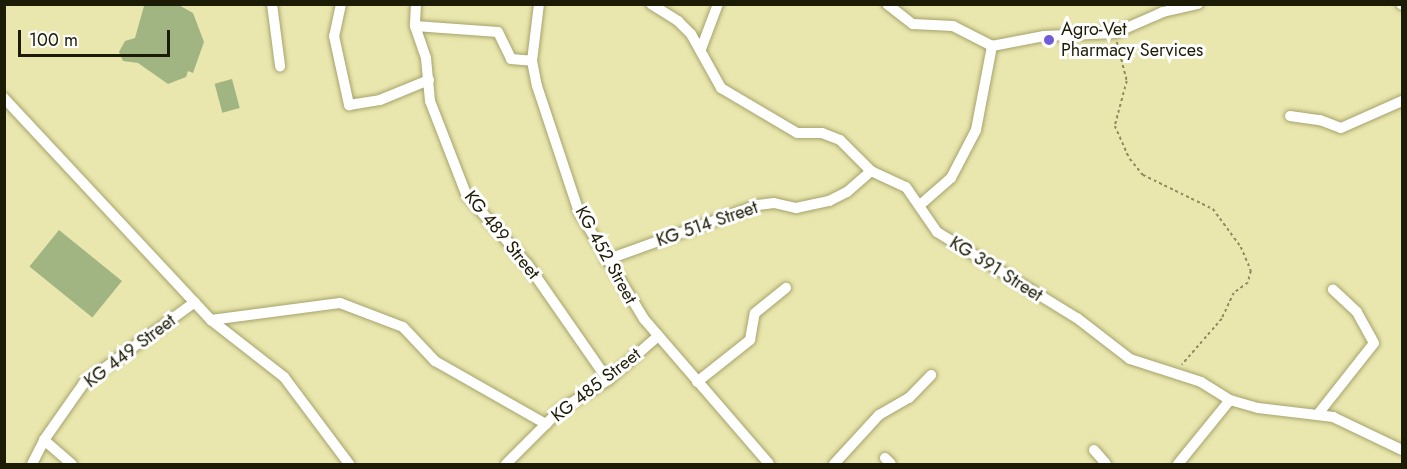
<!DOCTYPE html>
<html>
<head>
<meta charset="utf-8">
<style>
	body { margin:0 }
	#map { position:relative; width:1407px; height:469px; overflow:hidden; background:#e9e7ae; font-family:Jost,sans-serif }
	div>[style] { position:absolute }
	.building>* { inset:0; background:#a0b582; transform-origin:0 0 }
	.path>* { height:1.5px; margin-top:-0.75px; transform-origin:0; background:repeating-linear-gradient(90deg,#8c8a61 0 3px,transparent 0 6px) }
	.roads { filter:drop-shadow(0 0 2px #a6a36c) drop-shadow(0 0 2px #a6a36c) }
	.minor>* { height:10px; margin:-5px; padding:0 5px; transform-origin:5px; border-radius:5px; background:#fff }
	.dots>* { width:16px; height:16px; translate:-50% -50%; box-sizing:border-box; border:3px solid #fff; border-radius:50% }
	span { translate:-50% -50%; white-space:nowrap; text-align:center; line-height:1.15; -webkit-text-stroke:6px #fff; paint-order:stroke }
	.poi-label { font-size:18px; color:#1c1b05 }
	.left { translate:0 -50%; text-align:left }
	.street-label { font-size:18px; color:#1c1b05 }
	.frame { position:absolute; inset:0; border:6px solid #1c1b05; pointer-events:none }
	.scale { position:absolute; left:18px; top:30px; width:152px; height:27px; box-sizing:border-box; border:3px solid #1c1b05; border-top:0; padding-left:8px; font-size:18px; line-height:21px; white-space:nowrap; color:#1c1b05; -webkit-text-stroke:4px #fff; paint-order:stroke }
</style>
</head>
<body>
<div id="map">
	<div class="building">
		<div style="clip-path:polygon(177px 4px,193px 13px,204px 42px,193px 73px,188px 71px,186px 77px,168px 84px,138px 63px,123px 61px,119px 52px,125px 41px,135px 38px,144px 6px)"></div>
		<div style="left:232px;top:79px;width:30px;height:18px;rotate:75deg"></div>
		<div style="left:59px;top:230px;width:81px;height:47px;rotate:39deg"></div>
	</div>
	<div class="path">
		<div style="left:1117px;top:42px;width:40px;rotate:75.6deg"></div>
		<div style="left:1127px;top:81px;width:47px;rotate:104.9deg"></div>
		<div style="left:1115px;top:126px;width:36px;rotate:66deg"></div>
		<div style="left:1130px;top:159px;width:21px;rotate:51deg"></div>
		<div style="left:1143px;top:175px;width:78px;rotate:25.9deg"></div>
		<div style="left:1213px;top:209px;width:47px;rotate:53.6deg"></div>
		<div style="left:1241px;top:247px;width:26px;rotate:67deg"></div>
		<div style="left:1251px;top:271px;width:12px;rotate:104deg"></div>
		<div style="left:1248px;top:283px;width:17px;rotate:144deg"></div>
		<div style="left:1234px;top:293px;width:29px;rotate:115deg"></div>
		<div style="left:1222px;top:319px;width:61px;rotate:131deg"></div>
	</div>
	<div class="roads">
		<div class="minor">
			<div style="left:272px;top:4px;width:63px;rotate:82.6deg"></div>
			<div style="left:341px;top:4px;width:33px;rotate:102deg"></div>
			<div style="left:334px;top:36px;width:71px;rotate:77.7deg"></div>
			<div style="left:349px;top:105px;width:31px;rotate:-9deg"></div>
			<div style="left:380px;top:100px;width:53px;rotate:-22.2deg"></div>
			<div style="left:416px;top:4px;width:22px;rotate:93deg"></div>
			<div style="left:415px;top:26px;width:34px;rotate:71deg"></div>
			<div style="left:426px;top:58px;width:43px;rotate:84.7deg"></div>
			<div style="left:430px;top:101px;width:100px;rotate:68.8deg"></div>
			<div style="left:466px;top:194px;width:94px;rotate:48.9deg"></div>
			<div style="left:528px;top:265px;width:140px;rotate:55.2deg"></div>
			<div style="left:539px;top:4px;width:57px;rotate:97deg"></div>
			<div style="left:532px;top:61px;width:25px;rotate:79deg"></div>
			<div style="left:537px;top:86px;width:133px;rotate:71.6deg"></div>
			<div style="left:579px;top:212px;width:125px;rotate:58.7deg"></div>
			<div style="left:644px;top:319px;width:191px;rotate:49.2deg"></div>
			<div style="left:651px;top:4px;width:32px;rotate:32deg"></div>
			<div style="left:678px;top:21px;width:18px;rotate:45deg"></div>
			<div style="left:691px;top:34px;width:62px;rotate:60.9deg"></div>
			<div style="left:721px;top:88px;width:88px;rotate:30.6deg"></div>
			<div style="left:797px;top:133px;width:25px"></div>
			<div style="left:822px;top:133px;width:19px;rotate:21deg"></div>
			<div style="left:840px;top:140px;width:44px;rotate:45deg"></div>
			<div style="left:871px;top:171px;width:38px;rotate:25deg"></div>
			<div style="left:906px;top:187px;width:55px;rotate:55.4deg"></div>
			<div style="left:937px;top:232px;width:164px;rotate:31.6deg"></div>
			<div style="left:1077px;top:318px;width:67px;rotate:37.7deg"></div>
			<div style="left:1130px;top:359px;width:75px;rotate:17.9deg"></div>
			<div style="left:1201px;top:382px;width:34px;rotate:32deg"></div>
			<div style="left:1230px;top:400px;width:29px;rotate:16deg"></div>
			<div style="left:1258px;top:408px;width:76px;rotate:6.8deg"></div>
			<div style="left:1333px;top:417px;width:76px;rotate:25.6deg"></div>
			<div style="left:887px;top:4px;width:33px;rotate:38deg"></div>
			<div style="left:913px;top:24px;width:40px;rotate:2.9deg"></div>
			<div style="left:953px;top:26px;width:44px;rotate:27.1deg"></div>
			<div style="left:992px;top:46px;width:53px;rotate:-10.9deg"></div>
			<div style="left:1044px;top:36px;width:71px;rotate:-2.4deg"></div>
			<div style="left:1115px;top:33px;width:52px;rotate:-23.6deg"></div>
			<div style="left:1163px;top:12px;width:36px;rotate:-13deg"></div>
			<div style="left:1401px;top:4px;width:1px;rotate:45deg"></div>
			<div style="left:415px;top:26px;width:83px;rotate:4.1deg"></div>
			<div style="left:498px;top:32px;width:30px;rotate:64deg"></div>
			<div style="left:511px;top:59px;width:21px;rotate:5deg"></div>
			<div style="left:701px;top:49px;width:48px;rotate:-69.3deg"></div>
			<div style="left:4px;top:98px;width:304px;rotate:47deg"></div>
			<div style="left:211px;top:320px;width:93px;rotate:38deg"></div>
			<div style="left:284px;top:377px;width:109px;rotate:53.2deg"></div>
			<div style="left:1290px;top:116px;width:30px;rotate:8deg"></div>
			<div style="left:1320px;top:120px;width:22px;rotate:21deg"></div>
			<div style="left:1341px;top:128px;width:67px;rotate:-23.9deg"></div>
			<div style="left:920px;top:205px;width:41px;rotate:-41.1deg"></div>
			<div style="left:951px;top:178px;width:54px;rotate:-62.5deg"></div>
			<div style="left:976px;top:130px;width:86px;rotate:-79.2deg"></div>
			<div style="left:606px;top:260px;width:162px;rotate:-19.9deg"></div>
			<div style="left:758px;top:205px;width:16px;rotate:-7deg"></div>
			<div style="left:774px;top:203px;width:23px;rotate:13deg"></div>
			<div style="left:796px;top:208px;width:34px;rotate:-12deg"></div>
			<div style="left:829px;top:201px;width:20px;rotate:-27deg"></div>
			<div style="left:847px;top:192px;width:32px;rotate:-41deg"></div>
			<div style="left:211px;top:320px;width:130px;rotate:-7.5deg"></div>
			<div style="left:340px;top:303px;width:67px;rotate:20.9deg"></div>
			<div style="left:403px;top:327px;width:47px;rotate:46.7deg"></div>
			<div style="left:435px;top:361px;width:128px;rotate:29.6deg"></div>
			<div style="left:697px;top:382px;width:68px;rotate:-38.4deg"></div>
			<div style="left:750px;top:340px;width:27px;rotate:-80deg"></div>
			<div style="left:755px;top:313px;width:40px;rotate:-39deg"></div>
			<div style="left:1318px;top:414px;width:90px;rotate:-51.7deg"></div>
			<div style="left:1374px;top:343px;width:35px;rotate:-119deg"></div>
			<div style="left:1357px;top:312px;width:33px;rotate:-137deg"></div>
			<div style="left:44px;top:440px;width:37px;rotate:41deg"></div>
			<div style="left:1094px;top:450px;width:18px;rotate:49deg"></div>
			<div style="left:885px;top:458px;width:8px;rotate:45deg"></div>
			<div style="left:32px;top:464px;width:27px;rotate:-63deg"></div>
			<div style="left:44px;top:440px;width:70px;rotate:-54.9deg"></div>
			<div style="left:84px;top:383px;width:137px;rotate:-36.1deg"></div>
			<div style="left:506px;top:464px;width:76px;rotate:-45deg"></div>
			<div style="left:560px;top:410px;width:57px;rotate:-32deg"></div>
			<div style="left:608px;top:380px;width:67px;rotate:-41.3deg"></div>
			<div style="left:834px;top:464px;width:67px;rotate:-47.4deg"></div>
			<div style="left:879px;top:415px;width:34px;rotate:-30deg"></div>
			<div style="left:909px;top:398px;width:32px;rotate:-46deg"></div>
			<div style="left:1178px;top:464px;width:82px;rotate:-50.9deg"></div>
		</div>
	</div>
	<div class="dots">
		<div style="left:1049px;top:40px;background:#6f5cd6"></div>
	</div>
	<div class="poi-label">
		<span class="left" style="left:1061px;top:40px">Agro-Vet<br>Pharmacy Services</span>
	</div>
	<div class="street-label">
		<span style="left:707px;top:224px;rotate:-19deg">KG 514 Street</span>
		<span style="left:502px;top:235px;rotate:51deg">KG 489 Street</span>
		<span style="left:606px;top:255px;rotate:61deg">KG 452 Street</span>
		<span style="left:996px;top:269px;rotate:32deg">KG 391 Street</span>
		<span style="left:130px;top:351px;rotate:-37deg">KG 449 Street</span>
		<span style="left:596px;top:385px;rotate:-38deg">KG 485 Street</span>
	</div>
	<div class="frame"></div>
	<div class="scale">100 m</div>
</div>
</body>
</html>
